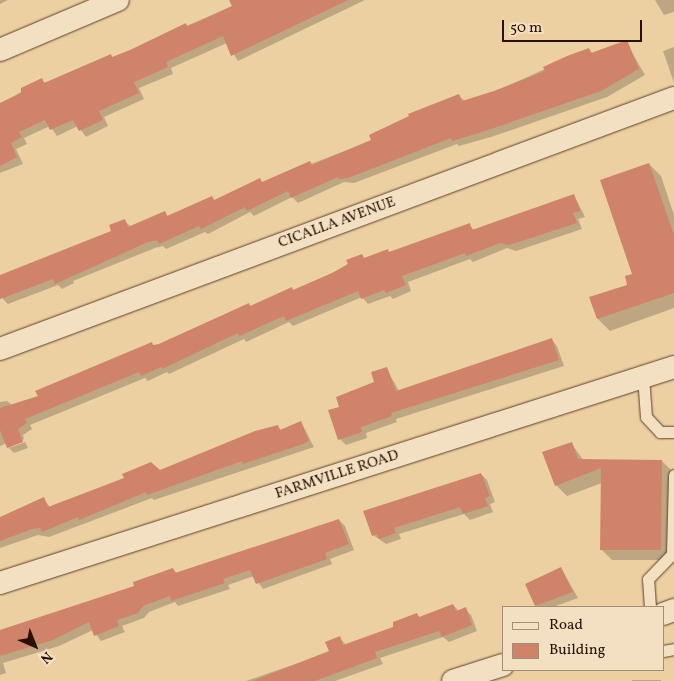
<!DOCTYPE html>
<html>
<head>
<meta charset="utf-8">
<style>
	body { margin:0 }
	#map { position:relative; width:674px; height:681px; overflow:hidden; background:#edd0a2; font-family:Vollkorn,serif }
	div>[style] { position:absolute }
	.shadow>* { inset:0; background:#0003; transform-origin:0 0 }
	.building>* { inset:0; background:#d0836b }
	.roads { filter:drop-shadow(0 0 1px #5c402a) drop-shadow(0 0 1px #5c402a) }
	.service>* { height:11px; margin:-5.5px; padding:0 5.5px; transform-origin:5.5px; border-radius:5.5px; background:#f3e0c3 }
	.minor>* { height:22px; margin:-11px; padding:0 11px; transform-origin:11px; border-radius:11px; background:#f3e0c3 }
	span { translate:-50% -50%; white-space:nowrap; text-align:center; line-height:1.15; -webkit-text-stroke:4px #f3e0c3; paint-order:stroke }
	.street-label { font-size:15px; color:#2b1002 }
	.legend { position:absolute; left:502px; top:606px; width:162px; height:65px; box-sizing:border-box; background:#f3e0c3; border:1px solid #a38d76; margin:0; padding:6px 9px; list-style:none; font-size:15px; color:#2b1002 }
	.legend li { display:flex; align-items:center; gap:10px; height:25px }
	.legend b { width:25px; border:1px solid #a38d76 }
	.north { position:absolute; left:10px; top:621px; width:50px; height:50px; -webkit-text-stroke:4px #f3e0c3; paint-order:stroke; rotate:136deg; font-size:14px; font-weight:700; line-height:20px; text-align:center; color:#2b1002 }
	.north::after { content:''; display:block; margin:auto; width:18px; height:22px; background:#2b1002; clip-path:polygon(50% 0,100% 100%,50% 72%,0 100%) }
	.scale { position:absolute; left:502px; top:20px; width:140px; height:22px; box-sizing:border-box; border:2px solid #2b1002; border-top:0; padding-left:6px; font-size:15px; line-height:18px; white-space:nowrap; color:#2b1002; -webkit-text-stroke:4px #f3e0c3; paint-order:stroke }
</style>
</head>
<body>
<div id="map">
	<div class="shadow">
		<div style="clip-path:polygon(0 0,8px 0,0 4px)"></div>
		<div style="clip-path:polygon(246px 0,365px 0,238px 61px,227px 43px,171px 68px,173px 74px,139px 88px,144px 99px,104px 117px,108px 126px,86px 137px,78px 126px,57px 136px,50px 126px,24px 138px,27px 144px,16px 149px,23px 164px,0 173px,0 104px,42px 80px,46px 84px,111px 55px,113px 58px)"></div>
		<div style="clip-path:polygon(655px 0,674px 0,674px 12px,664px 15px)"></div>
		<div style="clip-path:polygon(626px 42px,645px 75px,607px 97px,491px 137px,459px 146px,457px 144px,354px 183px,344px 182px,298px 203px,292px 197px,254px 216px,250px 212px,208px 234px,205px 232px,166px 249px,163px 246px,155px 248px,73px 281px,74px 283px,62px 289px,58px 285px,8px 304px,2px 298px,0 276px,113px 232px,124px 220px,130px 226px,165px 213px,169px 217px,212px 197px,215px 201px,373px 140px,459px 96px,465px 101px,494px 92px,589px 49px,593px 54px)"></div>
		<div style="clip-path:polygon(674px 47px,674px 83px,663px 51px)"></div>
		<div style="clip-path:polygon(649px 164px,661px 176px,674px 215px,674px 308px,610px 331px,598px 319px,629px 285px,633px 275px)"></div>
		<div style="clip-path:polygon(574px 195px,585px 217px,578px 219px,582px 229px,516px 251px,507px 248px,473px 262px,470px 259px,408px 282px,411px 291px,393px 299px,390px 296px,368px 304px,362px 297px,293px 326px,289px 322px,246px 342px,244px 339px,169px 374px,167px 372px,148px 381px,145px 378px,30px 425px,32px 429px,23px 435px,24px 439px,9px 448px,7px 443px,0 446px,0 402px,7px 401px,12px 405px,40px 397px,249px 304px,251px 307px,294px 291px,332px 274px,362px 255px,365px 259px,390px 253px,469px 225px,475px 231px)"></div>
		<div style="clip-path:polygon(552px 340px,557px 346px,564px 366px,396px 419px,397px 422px,366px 433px,367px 438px,346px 445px,340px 439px,340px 407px,376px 383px,386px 368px,399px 391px)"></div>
		<div style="clip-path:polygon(301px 422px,314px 447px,154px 500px,152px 498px,49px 537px,38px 535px,0 548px,0 518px,43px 498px,50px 507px,160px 472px,278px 427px,281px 430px)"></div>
		<div style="clip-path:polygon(25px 442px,28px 448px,14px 453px,9px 448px)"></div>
		<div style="clip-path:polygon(571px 443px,584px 461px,662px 461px,673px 472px,672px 560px,612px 560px,601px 549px,602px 483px,567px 496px,556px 485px)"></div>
		<div style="clip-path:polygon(481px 474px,487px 480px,495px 502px,490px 504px,493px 512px,470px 520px,464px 514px,399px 534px,401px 539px,386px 544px,373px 535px)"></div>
		<div style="clip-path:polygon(339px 520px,345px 526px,354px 550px,330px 559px,332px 564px,263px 589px,254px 576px,228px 585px,230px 589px,178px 606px,175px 602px,149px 612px,144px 618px,122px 626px,125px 632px,101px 641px,93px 630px,59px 646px,3px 663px,6px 673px,0 675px,0 631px,136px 587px,173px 569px,177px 573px)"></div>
		<div style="clip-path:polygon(561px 568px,578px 598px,553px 607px,538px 607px,536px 605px)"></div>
		<div style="clip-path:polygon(453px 605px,459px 611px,465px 609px,471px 615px,477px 631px,449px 642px,443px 637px,380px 658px,383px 664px,335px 681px,246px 681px,330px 652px,340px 638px,346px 645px,394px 627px,417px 615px,420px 618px)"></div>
		<div style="left:632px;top:680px;width:29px;height:1px"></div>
	</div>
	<div class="building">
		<div style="clip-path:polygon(229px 0,348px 0,231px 56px,223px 36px,166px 62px,168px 67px,134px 82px,139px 93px,99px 111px,103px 120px,79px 131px,73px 120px,50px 130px,45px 120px,19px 132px,22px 137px,11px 143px,17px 157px,0 166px,0 103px,21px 93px,21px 88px,42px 78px,44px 83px,111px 54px,112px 57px,130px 50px,186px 23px,187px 26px,198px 22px,232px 6px)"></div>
		<div style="clip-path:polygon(627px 40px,639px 69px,601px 91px,485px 131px,452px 141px,451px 138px,348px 178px,339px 179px,338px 177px,291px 198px,288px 191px,247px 211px,245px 207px,201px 229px,199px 226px,159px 244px,157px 240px,148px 242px,55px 284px,53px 279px,0 299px,0 275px,111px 231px,109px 225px,125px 219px,128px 227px,165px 211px,167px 216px,212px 196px,214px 200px,260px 178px,262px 182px,310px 161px,312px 165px,371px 140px,369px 135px,409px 116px,408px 114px,459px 94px,462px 101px,494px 91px,545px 71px,543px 67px,567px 56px,589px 48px,591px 53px)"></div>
		<div style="clip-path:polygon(649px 163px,674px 235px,674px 293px,597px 319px,589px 297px,627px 285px,625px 276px,632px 274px,600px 180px)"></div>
		<div style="clip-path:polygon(574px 194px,580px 211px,573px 213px,577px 223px,509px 245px,500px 243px,466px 256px,465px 253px,402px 276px,406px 285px,386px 293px,384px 290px,361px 299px,358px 291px,286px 321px,284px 316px,239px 336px,238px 333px,162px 369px,161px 367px,141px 376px,139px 372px,25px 419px,27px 423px,18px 429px,23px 442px,7px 448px,0 430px,0 408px,38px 396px,35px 391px,152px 342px,153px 345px,159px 344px,249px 303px,250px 306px,292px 287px,293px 290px,332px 273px,348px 264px,346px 260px,362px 254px,364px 258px,388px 249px,389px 252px,470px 223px,472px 230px)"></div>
		<div style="clip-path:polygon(552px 338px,559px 360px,391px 413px,392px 416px,361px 427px,362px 432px,338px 440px,328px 410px,339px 407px,336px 397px,374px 382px,371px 372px,387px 367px,396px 391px)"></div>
		<div style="clip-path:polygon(301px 421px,309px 441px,303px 444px,243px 464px,242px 461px,147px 495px,146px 492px,79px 520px,78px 517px,42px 532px,40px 528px,32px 529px,0 541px,0 517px,44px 497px,48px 507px,124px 478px,122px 474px,151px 462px,160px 470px,255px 431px,278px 425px,280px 430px)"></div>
		<div style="clip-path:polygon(572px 442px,578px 459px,662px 460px,661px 550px,600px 550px,601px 468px,555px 486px,542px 452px)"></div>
		<div style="clip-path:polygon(481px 473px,490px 496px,485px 498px,488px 506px,463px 514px,460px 507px,394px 528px,396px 533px,379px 539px,377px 534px,372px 536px,363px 511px)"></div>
		<div style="clip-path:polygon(339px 519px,349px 544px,325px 553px,327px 559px,256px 584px,250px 570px,223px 579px,225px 583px,171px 601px,170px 596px,143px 606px,138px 613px,117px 620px,119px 626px,94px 636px,89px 622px,53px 640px,0 656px,0 630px,134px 586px,133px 582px,173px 568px,175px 573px)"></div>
		<div style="clip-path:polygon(561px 567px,573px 592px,535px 606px,525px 584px)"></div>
		<div style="clip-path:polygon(453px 604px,456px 611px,466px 607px,472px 625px,442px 637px,439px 631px,375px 652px,377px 658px,315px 681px,253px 681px,329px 651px,325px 642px,340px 636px,343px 645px,393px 627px,393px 622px,417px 613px,419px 617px)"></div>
	</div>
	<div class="roads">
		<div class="service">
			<div style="left:643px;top:376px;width:41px;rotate:85.8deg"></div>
			<div style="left:646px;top:417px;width:21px;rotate:47deg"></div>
			<div style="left:660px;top:432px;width:14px"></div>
			<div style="left:650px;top:607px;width:28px;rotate:-94deg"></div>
			<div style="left:648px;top:579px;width:35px;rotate:-46deg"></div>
			<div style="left:672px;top:554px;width:79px;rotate:-88.5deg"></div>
			<div style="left:663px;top:651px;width:11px;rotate:-10deg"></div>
		</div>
		<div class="minor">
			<div style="left:0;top:50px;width:128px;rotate:-23deg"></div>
			<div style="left:0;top:349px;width:719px;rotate:-20.43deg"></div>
			<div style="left:0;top:583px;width:708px;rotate:-17.77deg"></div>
			<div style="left:663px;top:614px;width:12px;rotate:-20deg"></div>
			<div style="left:453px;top:681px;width:52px;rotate:-17.7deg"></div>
		</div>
	</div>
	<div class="street-label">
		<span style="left:337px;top:223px;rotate:-20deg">CICALLA AVENUE</span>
		<span style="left:337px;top:475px;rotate:-18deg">FARMVILLE ROAD</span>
	</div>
	<ul class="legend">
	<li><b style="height:6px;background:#f3e0c3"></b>Road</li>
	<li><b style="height:14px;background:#d0836b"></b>Building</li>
	</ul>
	<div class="north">N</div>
	<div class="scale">50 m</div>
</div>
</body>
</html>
